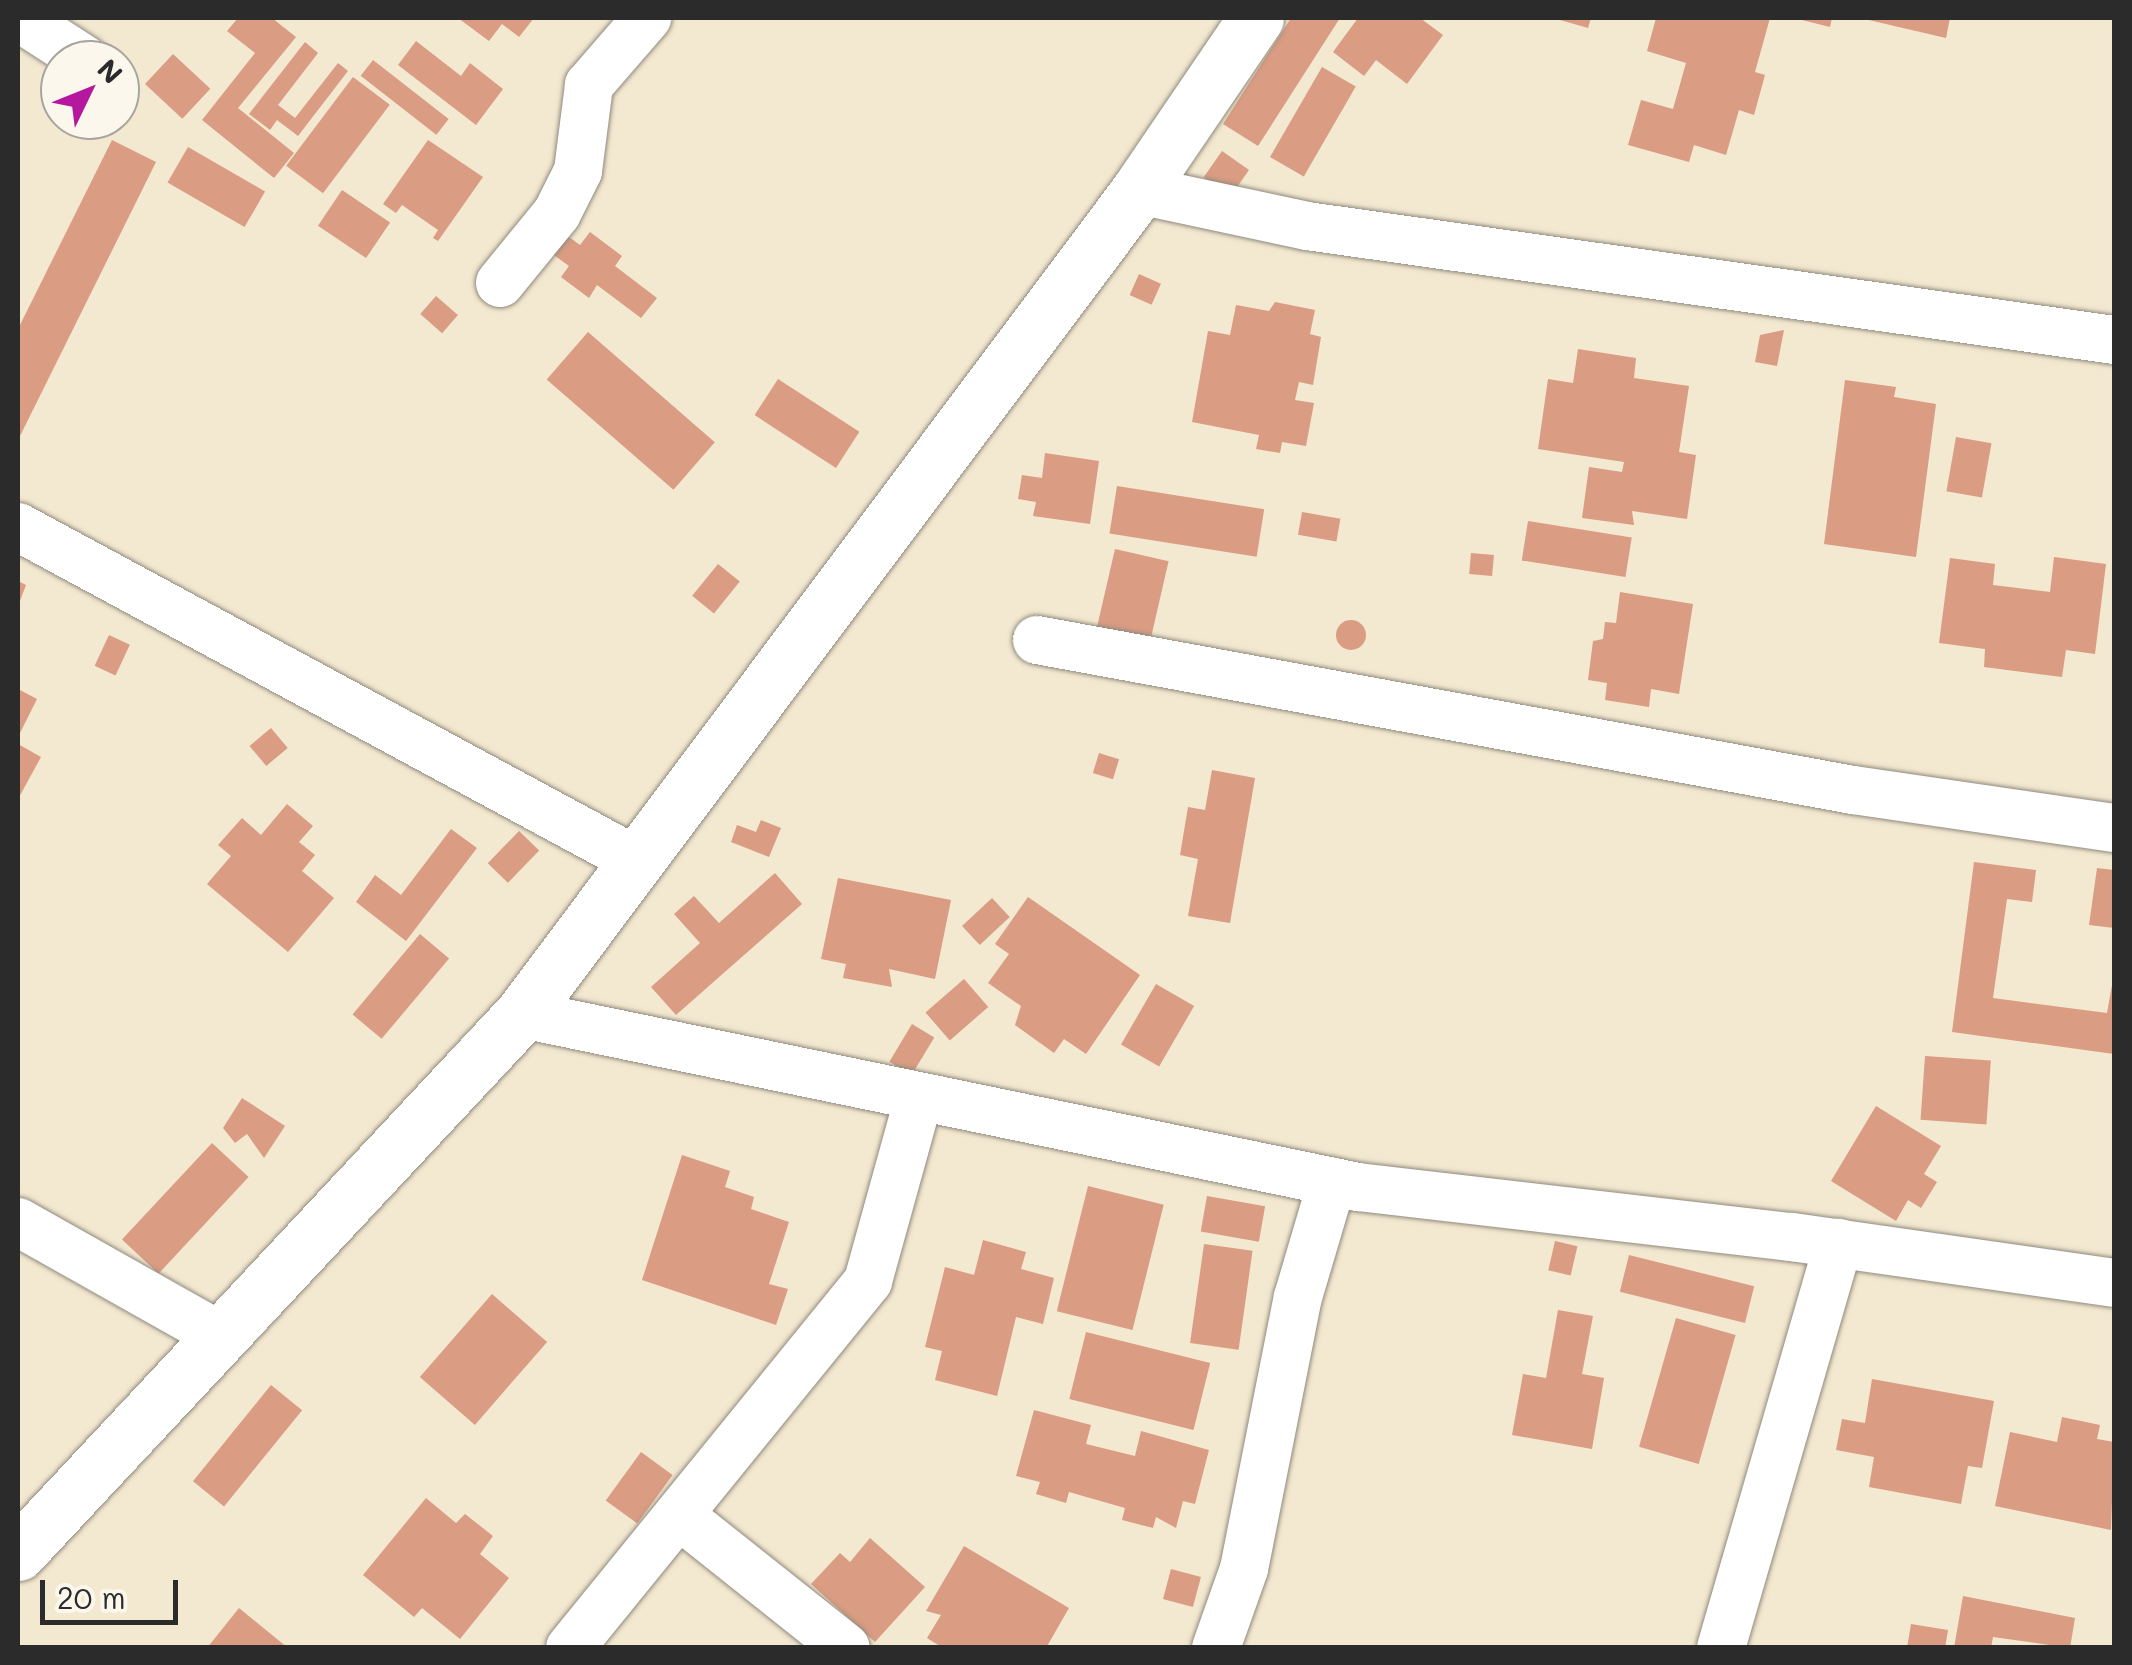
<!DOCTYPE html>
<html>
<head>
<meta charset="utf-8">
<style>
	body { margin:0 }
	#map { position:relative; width:2132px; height:1665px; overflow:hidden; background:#f3e8d0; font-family:Mali,sans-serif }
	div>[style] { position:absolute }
	.building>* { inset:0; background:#da9c83; transform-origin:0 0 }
	.round { border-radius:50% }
	.roads { filter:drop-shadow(0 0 2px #8f8a7e) drop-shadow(0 0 2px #8f8a7e) }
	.minor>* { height:48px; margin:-24px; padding:0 24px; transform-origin:24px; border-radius:24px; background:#fff }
	.tertiary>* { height:55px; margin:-27.5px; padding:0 27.5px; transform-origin:27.5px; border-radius:27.5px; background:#fff }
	span { translate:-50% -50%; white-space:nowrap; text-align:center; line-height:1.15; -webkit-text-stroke:10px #fbf7ec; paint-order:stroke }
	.frame { position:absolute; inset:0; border:20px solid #2b2b2b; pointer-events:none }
	.north { position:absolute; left:40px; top:40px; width:100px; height:100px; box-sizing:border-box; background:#fbf7ec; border:2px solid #a8a59f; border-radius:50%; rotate:47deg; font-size:28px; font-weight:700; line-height:40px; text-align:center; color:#2b2b2b }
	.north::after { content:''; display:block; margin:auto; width:35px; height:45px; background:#b5179e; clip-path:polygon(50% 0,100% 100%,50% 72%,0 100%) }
	.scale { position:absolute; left:40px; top:1580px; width:138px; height:45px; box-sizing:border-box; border:5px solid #2b2b2b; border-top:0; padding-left:12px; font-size:30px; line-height:35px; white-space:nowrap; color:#2b2b2b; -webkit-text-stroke:8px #fbf7ec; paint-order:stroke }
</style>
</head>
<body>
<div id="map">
	<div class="building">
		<div style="clip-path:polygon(238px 18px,272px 18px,296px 37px,238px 108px,294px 153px,274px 178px,202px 120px,255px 53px,227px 31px)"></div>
		<div style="clip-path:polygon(458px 18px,534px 18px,519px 37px,502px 24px,489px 41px)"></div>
		<div style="clip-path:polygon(1291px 18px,1340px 18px,1258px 146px,1223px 124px)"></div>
		<div style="clip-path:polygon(1358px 18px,1420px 18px,1443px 35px,1407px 84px,1376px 60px,1364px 76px,1333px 52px)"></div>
		<div style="clip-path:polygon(1553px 18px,1591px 18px,1588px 28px)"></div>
		<div style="clip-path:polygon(1656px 18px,1770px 18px,1755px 72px,1765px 75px,1754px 115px,1739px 110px,1726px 155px,1694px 145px,1689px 162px,1628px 145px,1641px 100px,1673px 109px,1686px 63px,1647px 51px)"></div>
		<div style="clip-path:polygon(1794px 18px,1832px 18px,1830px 27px)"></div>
		<div style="clip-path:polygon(1860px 18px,1950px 18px,1946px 38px)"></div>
		<div style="clip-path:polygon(416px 41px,461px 76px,470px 63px,503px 89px,476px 125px,398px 65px)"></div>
		<div style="clip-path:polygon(305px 42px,318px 53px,278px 105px,295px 118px,338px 63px,348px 71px,298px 136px,277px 120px,270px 130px,249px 114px)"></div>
		<div style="left:173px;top:54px;width:51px;height:41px;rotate:43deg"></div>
		<div style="left:373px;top:60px;width:96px;height:20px;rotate:38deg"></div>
		<div style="left:1322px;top:67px;width:39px;height:104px;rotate:30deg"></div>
		<div style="left:353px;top:77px;width:46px;height:111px;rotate:37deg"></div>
		<div style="clip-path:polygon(112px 140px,156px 162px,18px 440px,18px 329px)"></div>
		<div style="clip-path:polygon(428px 140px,483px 177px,438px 241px,433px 238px,438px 230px,402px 205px,396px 213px,383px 204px)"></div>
		<div style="left:188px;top:147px;width:89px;height:41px;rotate:30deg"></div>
		<div style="left:1222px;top:151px;width:33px;height:32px;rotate:35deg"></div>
		<div style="left:342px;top:190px;width:58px;height:43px;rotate:34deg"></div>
		<div style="clip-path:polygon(590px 232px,622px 256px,615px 266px,657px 298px,641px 318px,597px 285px,589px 298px,561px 277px,569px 266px,551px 253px,565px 234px,580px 245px)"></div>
		<div style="left:1139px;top:274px;width:24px;height:23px;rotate:24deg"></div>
		<div style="left:436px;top:296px;width:29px;height:24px;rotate:41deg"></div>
		<div style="clip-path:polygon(1275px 302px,1315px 310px,1310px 334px,1321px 337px,1313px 385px,1299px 382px,1295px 400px,1314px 403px,1306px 446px,1282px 442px,1280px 453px,1256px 449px,1259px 435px,1192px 422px,1208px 331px,1230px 335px,1236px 305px,1269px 311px)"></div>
		<div style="clip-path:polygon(1784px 330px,1777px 366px,1755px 362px,1760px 335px)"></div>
		<div style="left:588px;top:332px;width:168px;height:63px;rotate:41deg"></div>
		<div style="clip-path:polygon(1578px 349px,1636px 358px,1634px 378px,1689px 386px,1679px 452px,1696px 455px,1687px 519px,1632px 511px,1634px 525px,1582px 518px,1589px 467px,1622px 472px,1624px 462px,1538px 449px,1548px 379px,1573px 383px)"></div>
		<div style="left:778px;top:379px;width:97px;height:43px;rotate:33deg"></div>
		<div style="clip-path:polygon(1845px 380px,1896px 387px,1894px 397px,1936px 404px,1916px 557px,1824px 544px)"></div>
		<div style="left:1956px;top:437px;width:36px;height:55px;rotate:10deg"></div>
		<div style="clip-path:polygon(1045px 453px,1099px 461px,1090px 524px,1033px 516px,1036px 502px,1018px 499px,1022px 475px,1042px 478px)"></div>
		<div style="left:1117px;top:486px;width:149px;height:48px;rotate:9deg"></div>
		<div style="left:1302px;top:512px;width:39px;height:23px;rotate:10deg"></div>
		<div style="left:1528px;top:521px;width:105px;height:40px;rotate:9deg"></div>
		<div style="left:1115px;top:549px;width:55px;height:80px;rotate:13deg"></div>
		<div style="left:1471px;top:553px;width:23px;height:21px;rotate:5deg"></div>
		<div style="clip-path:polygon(2054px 557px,2106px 564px,2095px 654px,2066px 650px,2062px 677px,1984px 667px,1985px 649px,1939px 643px,1950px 558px,1995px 564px,1993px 585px,2050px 592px)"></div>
		<div style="left:718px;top:564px;width:28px;height:41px;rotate:39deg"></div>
		<div style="clip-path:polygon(18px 581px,26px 585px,18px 606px)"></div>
		<div style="clip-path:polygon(1620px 592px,1693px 604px,1679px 694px,1651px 689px,1649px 707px,1605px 700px,1607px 683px,1588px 680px,1593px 641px,1603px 639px,1605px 622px,1616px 623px)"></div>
		<div class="round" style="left:1336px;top:620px;width:30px;height:30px"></div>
		<div style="left:109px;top:635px;width:23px;height:34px;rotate:25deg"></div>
		<div style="clip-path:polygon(18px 689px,37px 699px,18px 737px)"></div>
		<div style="left:271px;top:728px;width:26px;height:28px;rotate:50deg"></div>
		<div style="clip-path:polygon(18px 744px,41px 757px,18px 799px)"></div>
		<div style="left:1099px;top:753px;width:21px;height:21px;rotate:17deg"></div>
		<div style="clip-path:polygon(1212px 770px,1255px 778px,1230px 923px,1188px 916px,1198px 859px,1180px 855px,1188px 807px,1205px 810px)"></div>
		<div style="clip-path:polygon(287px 804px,313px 826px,299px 842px,315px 855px,302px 871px,334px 898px,288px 952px,207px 884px,231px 856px,218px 845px,242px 818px,261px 835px)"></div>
		<div style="clip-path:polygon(761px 820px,781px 828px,769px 857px,731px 842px,737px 825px,756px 832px)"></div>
		<div style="clip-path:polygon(451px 829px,477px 848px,406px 941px,356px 902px,375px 875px,401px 895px)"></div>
		<div style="left:519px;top:831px;width:28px;height:45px;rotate:44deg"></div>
		<div style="clip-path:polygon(1974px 862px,2036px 870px,2032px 902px,2007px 899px,1993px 998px,2107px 1013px,2114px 974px,2114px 1054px,1952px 1032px)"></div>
		<div style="clip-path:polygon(2097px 868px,2114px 870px,2114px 928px,2089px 925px)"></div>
		<div style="clip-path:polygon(775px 873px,802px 904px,676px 1015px,651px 987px,700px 943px,674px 914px,694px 896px,719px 923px)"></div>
		<div style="clip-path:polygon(838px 878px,951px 900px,935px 979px,889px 969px,892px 987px,843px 978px,846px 964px,821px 959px)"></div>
		<div style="clip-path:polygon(1028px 897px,1140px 975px,1086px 1054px,1064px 1039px,1054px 1053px,1015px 1025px,1021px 1006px,988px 983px,1009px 954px,995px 944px)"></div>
		<div style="left:992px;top:898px;width:26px;height:41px;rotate:47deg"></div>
		<div style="left:420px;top:934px;width:38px;height:105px;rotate:40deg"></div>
		<div style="left:964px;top:979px;width:37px;height:51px;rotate:49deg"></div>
		<div style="left:1156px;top:984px;width:44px;height:70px;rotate:30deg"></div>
		<div style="left:912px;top:1024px;width:26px;height:44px;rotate:31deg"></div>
		<div style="left:1925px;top:1056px;width:66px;height:64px;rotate:4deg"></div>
		<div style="clip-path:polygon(242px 1098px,285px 1126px,264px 1158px,247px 1134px,235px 1143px,223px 1128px)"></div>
		<div style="clip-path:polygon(1876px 1106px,1941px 1146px,1924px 1174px,1937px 1182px,1921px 1208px,1908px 1200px,1896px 1221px,1831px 1181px)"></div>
		<div style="left:212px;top:1143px;width:50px;height:132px;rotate:43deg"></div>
		<div style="clip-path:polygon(682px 1155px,730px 1171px,725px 1187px,754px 1197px,751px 1209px,789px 1222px,769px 1284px,788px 1289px,776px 1325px,642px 1280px)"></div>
		<div style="left:1088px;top:1186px;width:78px;height:129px;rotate:14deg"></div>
		<div style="left:1207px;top:1196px;width:59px;height:36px;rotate:10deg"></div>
		<div style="clip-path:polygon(983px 1240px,1026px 1252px,1021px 1269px,1054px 1278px,1043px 1324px,1016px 1317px,997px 1396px,935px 1380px,942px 1351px,925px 1347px,945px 1267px,974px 1275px)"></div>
		<div style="left:1555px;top:1241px;width:23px;height:30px;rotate:13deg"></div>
		<div style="left:1204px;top:1244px;width:49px;height:100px;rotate:8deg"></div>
		<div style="left:1629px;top:1255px;width:129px;height:38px;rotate:14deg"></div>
		<div style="left:492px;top:1294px;width:73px;height:110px;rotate:41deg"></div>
		<div style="clip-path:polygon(1558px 1310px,1593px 1316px,1582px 1374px,1604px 1378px,1592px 1449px,1512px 1435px,1523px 1374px,1546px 1378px)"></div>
		<div style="left:1676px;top:1318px;width:62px;height:134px;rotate:16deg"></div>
		<div style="left:1086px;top:1332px;width:128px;height:69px;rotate:14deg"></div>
		<div style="clip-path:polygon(1872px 1379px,1994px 1401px,1982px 1468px,1968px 1466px,1961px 1504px,1869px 1487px,1874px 1457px,1836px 1450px,1842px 1419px,1865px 1423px)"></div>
		<div style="left:271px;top:1385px;width:40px;height:124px;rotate:39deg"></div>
		<div style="clip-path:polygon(1034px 1410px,1091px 1425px,1086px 1444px,1135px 1456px,1141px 1431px,1209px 1450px,1195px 1504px,1183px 1501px,1176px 1528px,1156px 1517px,1153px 1528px,1122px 1520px,1125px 1508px,1069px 1492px,1066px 1503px,1036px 1494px,1040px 1482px,1016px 1476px)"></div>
		<div style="clip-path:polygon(2062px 1417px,2100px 1425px,2097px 1439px,2114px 1442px,2111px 1530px,1995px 1506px,2010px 1432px,2057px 1442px)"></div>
		<div style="left:641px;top:1452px;width:39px;height:60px;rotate:36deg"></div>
		<div style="clip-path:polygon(426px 1498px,456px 1523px,465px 1514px,493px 1536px,480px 1554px,509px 1578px,460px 1639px,422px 1608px,414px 1617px,363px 1575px)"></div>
		<div style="clip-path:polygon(870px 1538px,925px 1587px,875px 1642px,811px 1584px,840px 1553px,850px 1562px)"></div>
		<div style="clip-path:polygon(964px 1546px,1069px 1608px,1046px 1648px,943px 1648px,927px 1638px,941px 1615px,926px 1611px)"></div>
		<div style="left:1171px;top:1569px;width:31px;height:31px;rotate:15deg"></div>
		<div style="clip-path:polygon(1963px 1596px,2075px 1618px,2070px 1648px,1993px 1637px,1991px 1648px,1954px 1648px)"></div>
		<div style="clip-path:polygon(239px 1608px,288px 1648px,207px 1648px)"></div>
		<div style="clip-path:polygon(1911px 1624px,1948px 1630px,1945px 1648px,1907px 1648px)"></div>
	</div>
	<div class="roads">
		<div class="minor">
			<div style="left:20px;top:18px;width:77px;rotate:32.9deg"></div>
			<div style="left:1139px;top:190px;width:172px;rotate:12.1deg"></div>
			<div style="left:1307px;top:226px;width:815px;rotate:8.04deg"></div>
			<div style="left:500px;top:283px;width:90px;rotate:-50.8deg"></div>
			<div style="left:557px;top:213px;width:47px;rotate:-63.4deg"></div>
			<div style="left:578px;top:171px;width:87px;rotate:-82.7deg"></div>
			<div style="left:589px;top:85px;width:89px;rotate:-49.1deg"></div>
			<div style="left:18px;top:527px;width:703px;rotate:28.35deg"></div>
			<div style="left:1037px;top:640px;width:830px;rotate:10.42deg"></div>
			<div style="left:1853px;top:790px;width:264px;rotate:8.3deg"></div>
			<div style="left:522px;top:1014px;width:854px;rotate:11.69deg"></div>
			<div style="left:1358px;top:1187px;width:437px;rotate:6.6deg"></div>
			<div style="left:1792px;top:1237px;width:325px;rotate:8.1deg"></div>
			<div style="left:18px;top:1222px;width:234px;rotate:29.4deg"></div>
			<div style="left:679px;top:1515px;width:213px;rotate:38.5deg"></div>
			<div style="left:570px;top:1648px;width:473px;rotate:-50.9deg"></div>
			<div style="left:868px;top:1281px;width:191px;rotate:-74.5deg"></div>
			<div style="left:1216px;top:1648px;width:84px;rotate:-70.5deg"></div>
			<div style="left:1244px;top:1569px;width:277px;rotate:-78.8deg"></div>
			<div style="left:1298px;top:1297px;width:120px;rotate:-73.5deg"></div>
			<div style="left:1721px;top:1648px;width:422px;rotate:-73.8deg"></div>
		</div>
		<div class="tertiary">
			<div style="left:18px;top:1553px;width:738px;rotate:-46.92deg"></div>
			<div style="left:522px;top:1014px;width:1029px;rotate:-53.17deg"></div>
			<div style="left:1139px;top:190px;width:208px;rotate:-55.8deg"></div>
		</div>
	</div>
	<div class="frame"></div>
	<div class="north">N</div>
	<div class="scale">20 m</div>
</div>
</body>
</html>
